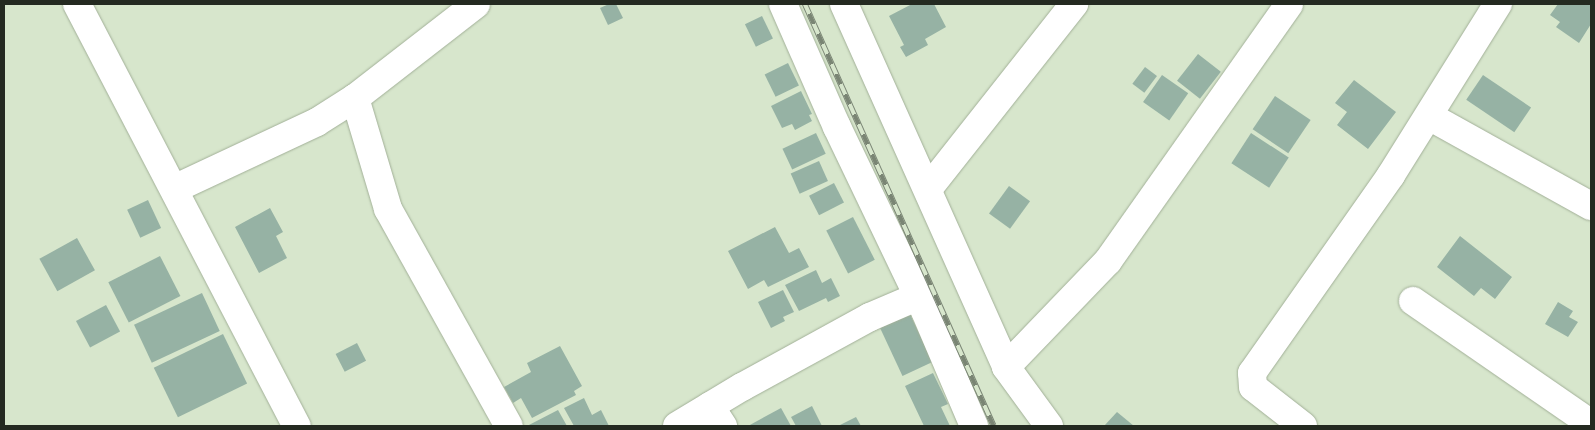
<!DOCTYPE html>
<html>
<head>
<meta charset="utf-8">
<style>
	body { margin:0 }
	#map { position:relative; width:1595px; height:430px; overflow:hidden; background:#d7e6cc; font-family:"Asap Condensed",sans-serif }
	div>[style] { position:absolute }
	.building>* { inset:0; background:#96b2a4; transform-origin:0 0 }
	.roads { filter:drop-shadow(0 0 1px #a2b098) drop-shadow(0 0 1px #a2b098) }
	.minor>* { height:28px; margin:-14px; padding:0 14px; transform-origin:14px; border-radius:14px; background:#fff }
	.rail>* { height:5.5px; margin-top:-2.75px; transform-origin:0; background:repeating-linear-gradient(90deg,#d7e6cc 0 11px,#7a8574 0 22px); box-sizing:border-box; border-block:1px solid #7a8574 }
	span { translate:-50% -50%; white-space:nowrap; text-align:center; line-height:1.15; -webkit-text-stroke:4.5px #d7e6cc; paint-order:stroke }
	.frame { position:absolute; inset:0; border:5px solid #242a21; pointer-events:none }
</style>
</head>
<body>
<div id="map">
	<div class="building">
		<div style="clip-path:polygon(609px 4px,616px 4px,623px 18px,608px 25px,600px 8px)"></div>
		<div style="clip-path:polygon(912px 4px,934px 4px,946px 27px,925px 39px,928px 45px,906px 57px,900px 47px,904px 45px,889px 16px)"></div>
		<div style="clip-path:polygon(1558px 4px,1591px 4px,1591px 24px,1579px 43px,1556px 27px,1560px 22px,1550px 15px)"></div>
		<div style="left:762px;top:16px;width:25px;height:19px;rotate:64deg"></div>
		<div style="left:1198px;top:54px;width:29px;height:34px;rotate:38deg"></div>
		<div style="left:788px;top:63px;width:25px;height:26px;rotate:64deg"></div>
		<div style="left:1145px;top:67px;width:15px;height:21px;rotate:37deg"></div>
		<div style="left:1162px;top:75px;width:32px;height:33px;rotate:35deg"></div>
		<div style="left:1483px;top:75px;width:58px;height:30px;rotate:34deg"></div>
		<div style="clip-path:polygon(1354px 80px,1396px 112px,1368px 149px,1337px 125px,1347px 112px,1335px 103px)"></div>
		<div style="clip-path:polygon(801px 91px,812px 114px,809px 115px,812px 121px,795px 130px,792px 124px,782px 128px,771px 106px)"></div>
		<div style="left:1275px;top:96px;width:43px;height:40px;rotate:34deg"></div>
		<div style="left:816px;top:133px;width:23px;height:37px;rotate:65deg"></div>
		<div style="left:1251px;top:133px;width:45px;height:36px;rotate:33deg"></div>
		<div style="left:819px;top:161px;width:22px;height:31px;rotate:66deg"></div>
		<div style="left:834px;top:183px;width:22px;height:28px;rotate:63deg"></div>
		<div style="left:1009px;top:186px;width:26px;height:34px;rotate:36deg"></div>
		<div style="left:148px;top:200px;width:31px;height:23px;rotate:65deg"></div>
		<div style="clip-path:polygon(270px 208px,283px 232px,276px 236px,287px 258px,259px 273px,235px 227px)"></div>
		<div style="left:853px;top:217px;width:48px;height:30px;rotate:63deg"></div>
		<div style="clip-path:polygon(775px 227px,789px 253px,799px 248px,809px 267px,768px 287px,764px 280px,748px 289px,728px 251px)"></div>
		<div style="clip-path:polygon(1460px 236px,1512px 277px,1495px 299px,1481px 288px,1474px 296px,1437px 267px)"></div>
		<div style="left:77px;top:238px;width:37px;height:43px;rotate:61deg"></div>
		<div style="left:160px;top:256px;width:45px;height:58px;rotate:63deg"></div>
		<div style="clip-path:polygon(816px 270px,822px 283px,831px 278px,840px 296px,828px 302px,826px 298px,799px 311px,785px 285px)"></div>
		<div style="clip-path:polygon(783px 290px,794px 312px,783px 317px,785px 321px,771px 328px,758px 302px)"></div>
		<div style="left:202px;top:293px;width:42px;height:75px;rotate:65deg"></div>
		<div style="clip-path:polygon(1558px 302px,1573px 311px,1569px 317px,1578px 322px,1568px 337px,1545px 324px)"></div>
		<div style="left:106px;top:305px;width:30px;height:34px;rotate:62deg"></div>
		<div style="left:910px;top:314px;width:53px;height:33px;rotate:65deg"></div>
		<div style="left:223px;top:334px;width:55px;height:77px;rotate:64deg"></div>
		<div style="left:357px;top:343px;width:20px;height:24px;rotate:63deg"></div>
		<div style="clip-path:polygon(560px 346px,582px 386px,574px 391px,576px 395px,532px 418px,521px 398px,513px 403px,504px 387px,531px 372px,527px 363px)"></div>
		<div style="clip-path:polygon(933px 373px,948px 404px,941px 407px,950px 426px,924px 426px,905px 386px)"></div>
		<div style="clip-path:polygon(584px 398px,592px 415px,601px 410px,609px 426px,574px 426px,564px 408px)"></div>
		<div style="clip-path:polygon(812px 406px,822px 426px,796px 426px,791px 417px)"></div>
		<div style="clip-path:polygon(781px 408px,791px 426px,748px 426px)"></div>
		<div style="clip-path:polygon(558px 410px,567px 426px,527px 426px)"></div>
		<div style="clip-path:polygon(1117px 412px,1134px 426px,1104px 426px)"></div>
		<div style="clip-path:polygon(856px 417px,861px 426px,838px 426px)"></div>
	</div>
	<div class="roads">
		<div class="minor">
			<div style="left:77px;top:4px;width:476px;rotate:62.5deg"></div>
			<div style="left:783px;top:4px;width:134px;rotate:66.3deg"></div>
			<div style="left:837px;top:127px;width:204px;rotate:64.4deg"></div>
			<div style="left:925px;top:311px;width:125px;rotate:66.9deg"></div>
			<div style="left:844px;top:4px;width:398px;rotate:65.9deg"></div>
			<div style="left:1006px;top:367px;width:73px;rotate:53.9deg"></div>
			<div style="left:355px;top:98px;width:116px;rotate:73.4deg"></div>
			<div style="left:388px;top:209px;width:248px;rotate:60.9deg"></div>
			<div style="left:1429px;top:116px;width:185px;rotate:29.1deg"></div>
			<div style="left:174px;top:189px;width:158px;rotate:-25.1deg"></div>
			<div style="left:317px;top:122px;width:45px;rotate:-32.3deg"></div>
			<div style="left:355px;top:98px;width:153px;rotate:-37.8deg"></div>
			<div style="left:928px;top:189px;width:236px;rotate:-51.7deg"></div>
			<div style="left:1413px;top:301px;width:216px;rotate:34.6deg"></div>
			<div style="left:1006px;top:367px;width:147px;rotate:-46.1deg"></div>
			<div style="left:1108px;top:261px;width:314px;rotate:-54.8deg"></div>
			<div style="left:710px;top:406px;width:24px;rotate:57deg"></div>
			<div style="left:677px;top:426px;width:76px;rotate:-31deg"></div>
			<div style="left:742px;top:387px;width:146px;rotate:-28.7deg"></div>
			<div style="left:870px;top:317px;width:51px;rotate:-23.1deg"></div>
			<div style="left:1303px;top:426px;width:63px;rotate:-142deg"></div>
			<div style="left:1253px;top:387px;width:14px;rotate:-94deg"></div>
			<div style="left:1252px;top:373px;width:242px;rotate:-54.9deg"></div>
			<div style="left:1391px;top:175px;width:202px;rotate:-58deg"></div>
		</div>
	</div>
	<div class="rail">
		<div style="left:805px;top:4px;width:462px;rotate:65.9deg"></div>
	</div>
	<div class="frame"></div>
</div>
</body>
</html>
